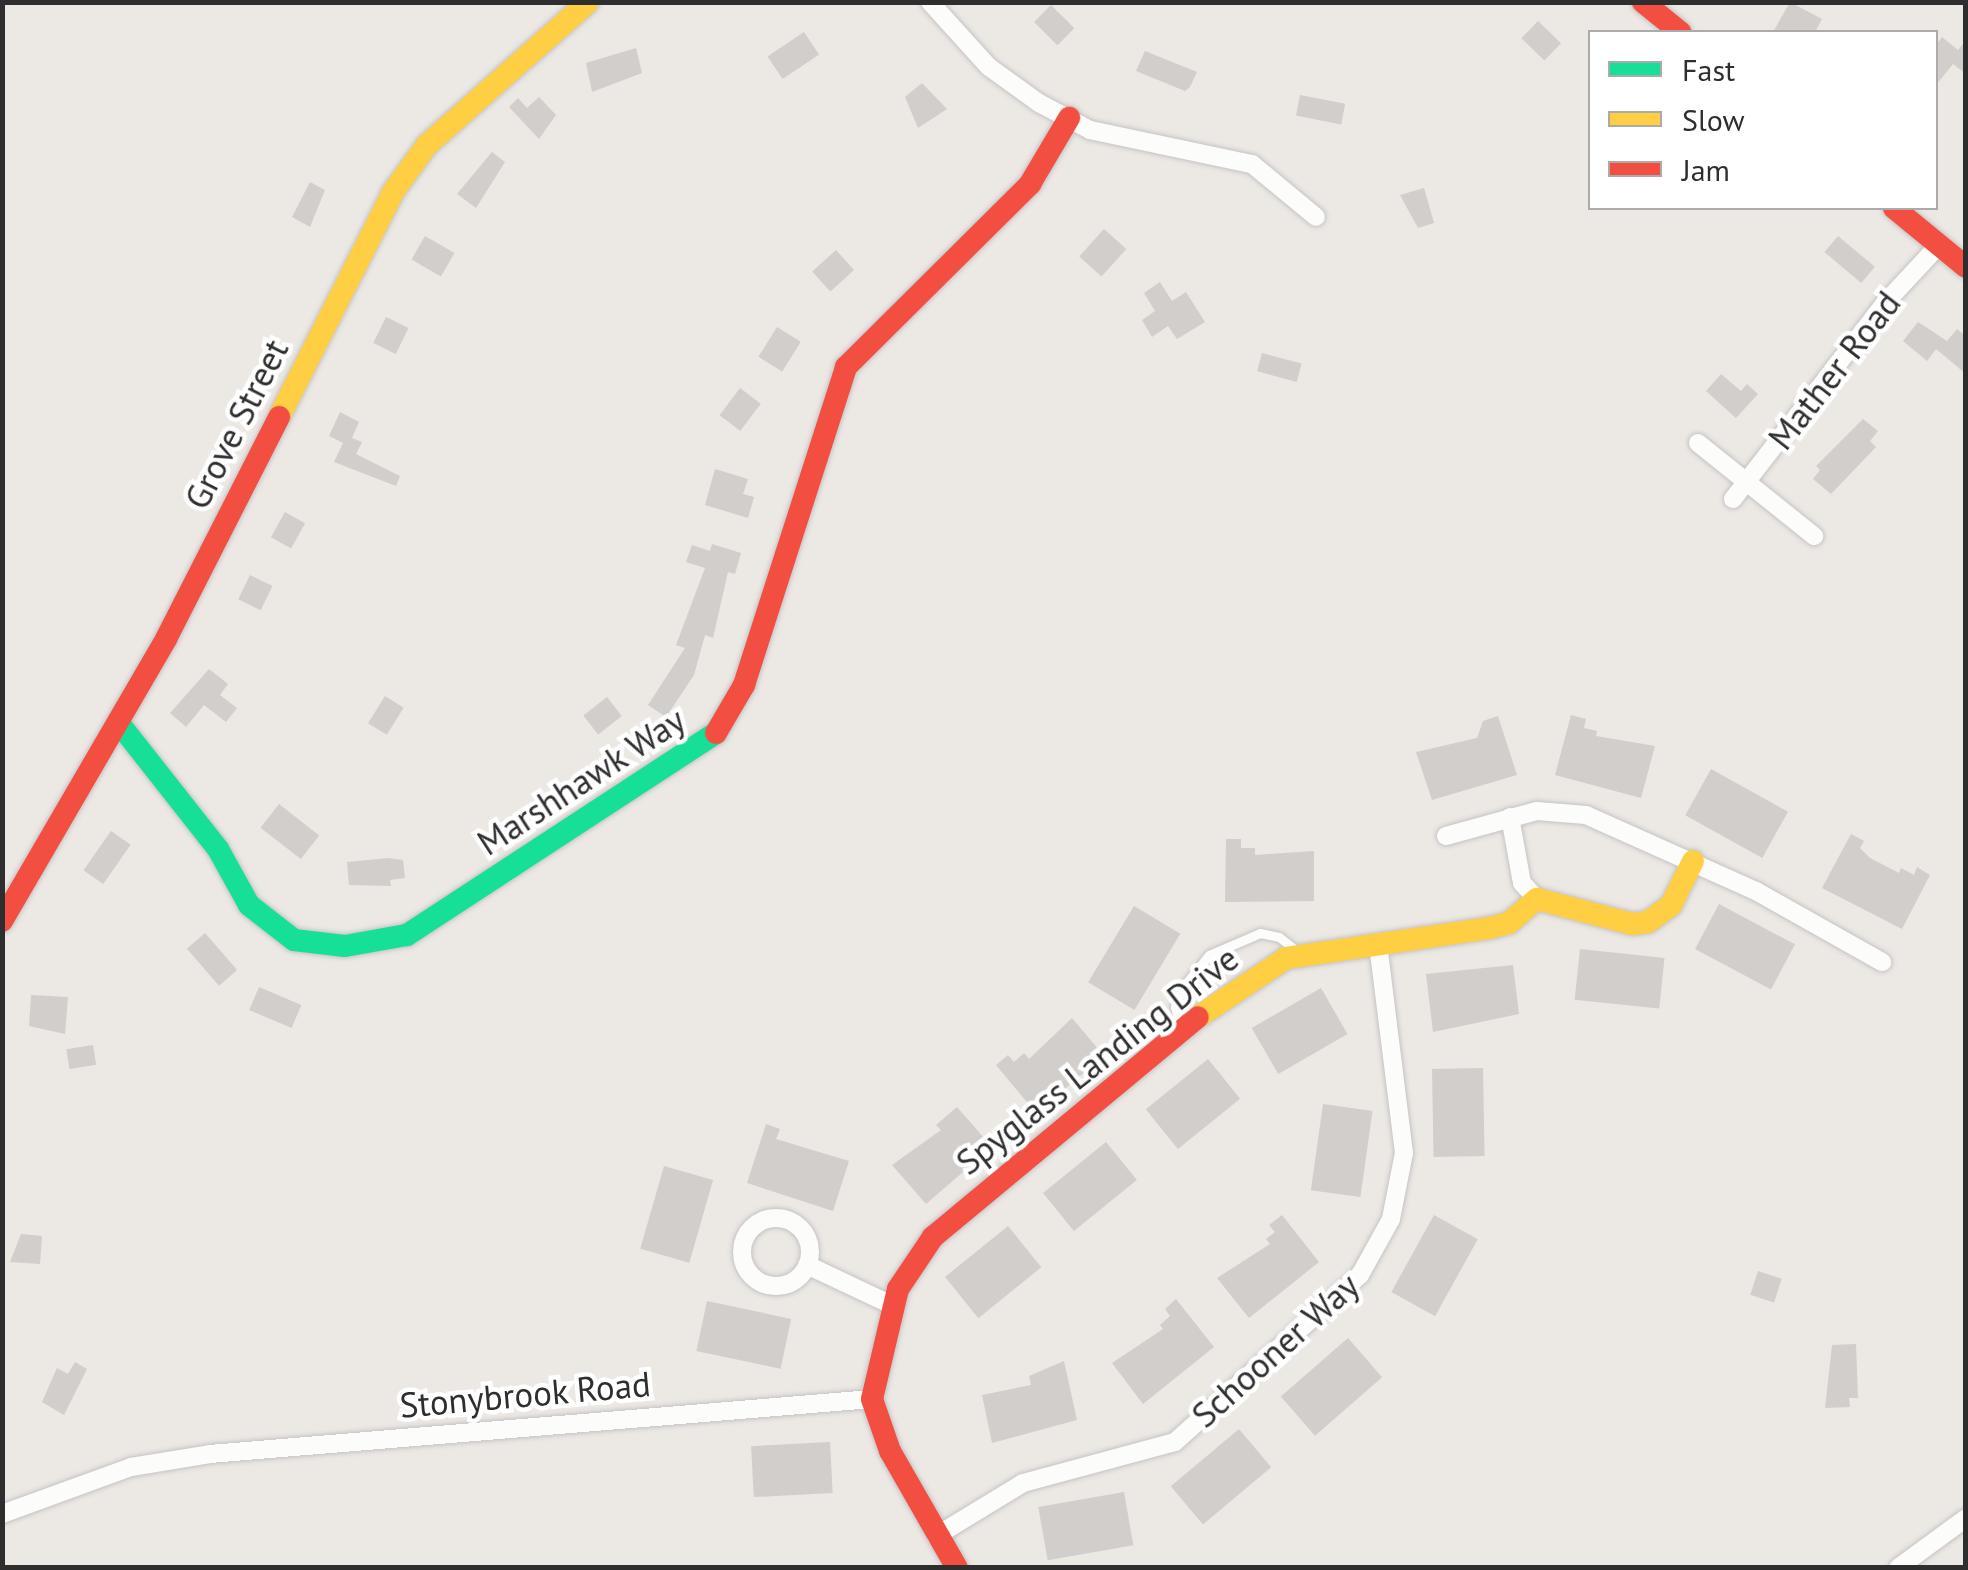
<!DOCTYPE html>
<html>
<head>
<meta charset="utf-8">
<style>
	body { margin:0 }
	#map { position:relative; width:1968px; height:1570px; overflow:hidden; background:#ece8e4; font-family:"PT Sans",sans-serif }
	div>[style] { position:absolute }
	.building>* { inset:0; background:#d1cecb; transform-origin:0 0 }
	.roads { filter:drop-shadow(0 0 2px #c5c4c5) drop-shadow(0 0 2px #c5c4c5) }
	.lane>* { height:9px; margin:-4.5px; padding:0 4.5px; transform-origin:4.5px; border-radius:4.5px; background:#fcfcfb }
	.street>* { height:18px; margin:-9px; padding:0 9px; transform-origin:9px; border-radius:9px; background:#fcfcfb }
	.street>.ring { margin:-9px; padding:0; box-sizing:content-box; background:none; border:18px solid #fcfcfb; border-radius:50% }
	.fast>* { height:22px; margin:-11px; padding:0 11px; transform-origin:11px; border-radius:11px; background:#16e098 }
	.slow>* { height:22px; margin:-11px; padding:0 11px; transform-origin:11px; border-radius:11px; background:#ffcf43 }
	.jam>* { height:22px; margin:-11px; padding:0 11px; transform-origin:11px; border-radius:11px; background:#f24e42 }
	span { translate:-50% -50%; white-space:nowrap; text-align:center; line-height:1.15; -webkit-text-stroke:9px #fff; paint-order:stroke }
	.street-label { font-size:35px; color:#2e2e2e }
	.frame { position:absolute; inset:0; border:5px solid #2e2e2e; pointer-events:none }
	.legend { position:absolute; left:1588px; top:30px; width:350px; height:180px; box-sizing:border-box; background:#fff; border:2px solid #ababab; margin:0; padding:12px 18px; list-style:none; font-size:30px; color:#2e2e2e }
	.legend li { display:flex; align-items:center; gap:20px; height:50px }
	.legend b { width:50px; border:2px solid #ababab }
</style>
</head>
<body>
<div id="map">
	<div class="building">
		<div style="clip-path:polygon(1790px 2px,1822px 19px,1815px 32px,1773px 32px)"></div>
		<div style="left:1051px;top:5px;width:33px;height:24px;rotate:45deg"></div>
		<div style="left:1538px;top:21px;width:32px;height:24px;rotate:44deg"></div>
		<div style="left:804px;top:32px;width:27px;height:44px;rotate:56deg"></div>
		<div style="clip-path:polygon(1942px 37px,1958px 50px,1966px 40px,1966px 74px,1953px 64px,1936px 85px,1936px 45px)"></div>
		<div style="clip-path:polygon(636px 48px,642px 73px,592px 92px,586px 63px)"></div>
		<div style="clip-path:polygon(1145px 51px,1197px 72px,1190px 87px,1185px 91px,1136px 71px)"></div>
		<div style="clip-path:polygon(922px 83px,947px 109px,918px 128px,905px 97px)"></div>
		<div style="left:1300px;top:95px;width:46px;height:21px;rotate:11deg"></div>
		<div style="clip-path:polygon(539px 97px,556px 115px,539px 139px,509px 107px,518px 98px,527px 108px)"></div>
		<div style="clip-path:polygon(492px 152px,505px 162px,476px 208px,457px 194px)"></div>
		<div style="clip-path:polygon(310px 182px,325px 190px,310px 227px,292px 217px)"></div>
		<div style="clip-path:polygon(1424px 188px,1434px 223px,1418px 228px,1400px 195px)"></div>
		<div style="left:1104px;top:229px;width:30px;height:37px;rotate:42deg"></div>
		<div style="left:425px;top:236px;width:34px;height:27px;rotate:30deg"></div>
		<div style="left:1838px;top:236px;width:48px;height:21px;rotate:40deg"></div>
		<div style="left:836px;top:250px;width:27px;height:32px;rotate:48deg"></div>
		<div style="clip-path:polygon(1160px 282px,1172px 301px,1186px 292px,1205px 322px,1177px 339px,1168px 326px,1152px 337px,1142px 320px,1155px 311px,1144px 293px)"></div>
		<div style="left:386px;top:317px;width:25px;height:29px;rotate:26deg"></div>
		<div style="clip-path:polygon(1918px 322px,1947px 341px,1957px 329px,1966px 336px,1966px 374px,1936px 349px,1927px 361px,1903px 341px)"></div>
		<div style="left:777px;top:327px;width:28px;height:35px;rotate:32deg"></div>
		<div style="left:1262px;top:353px;width:41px;height:19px;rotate:15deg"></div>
		<div style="clip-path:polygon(1721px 374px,1741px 391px,1747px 384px,1758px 394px,1736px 418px,1706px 391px)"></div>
		<div style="left:740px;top:388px;width:26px;height:34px;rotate:37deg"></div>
		<div style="clip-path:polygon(340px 412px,359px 422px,352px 438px,362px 442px,356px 454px,400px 476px,396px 486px,334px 462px,343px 443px,329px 436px)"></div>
		<div style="clip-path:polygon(1863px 419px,1878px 431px,1870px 441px,1876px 447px,1831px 494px,1813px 479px,1820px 470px,1816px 466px)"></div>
		<div style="clip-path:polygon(715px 469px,748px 479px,743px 494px,754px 497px,748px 518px,705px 505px)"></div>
		<div style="left:285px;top:512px;width:23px;height:29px;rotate:29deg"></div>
		<div style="clip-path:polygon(712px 544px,741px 553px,735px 574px,728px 572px,713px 638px,705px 635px,694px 675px,666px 717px,648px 705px,685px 648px,676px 645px,705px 568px,686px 562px,692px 545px,710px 551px)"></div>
		<div style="left:250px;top:575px;width:25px;height:27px;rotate:26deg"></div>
		<div style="clip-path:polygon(209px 669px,228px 684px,220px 695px,237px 708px,226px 722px,204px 705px,186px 727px,170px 713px)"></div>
		<div style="left:385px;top:696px;width:22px;height:32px;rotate:32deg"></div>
		<div style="left:607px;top:697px;width:24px;height:30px;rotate:52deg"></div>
		<div style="clip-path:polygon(1571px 715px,1586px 719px,1584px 728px,1597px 731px,1596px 736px,1655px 746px,1641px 798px,1555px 775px)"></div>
		<div style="clip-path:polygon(1498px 716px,1517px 775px,1432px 800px,1416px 752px,1477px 738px,1483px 721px)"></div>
		<div style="left:1711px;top:769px;width:88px;height:53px;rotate:29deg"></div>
		<div style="left:279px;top:804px;width:51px;height:30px;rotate:38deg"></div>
		<div style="left:111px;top:831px;width:24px;height:48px;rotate:35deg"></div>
		<div style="clip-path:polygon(1851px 834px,1864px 841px,1860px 848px,1870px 858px,1899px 873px,1901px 868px,1914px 875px,1917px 867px,1930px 875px,1902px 929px,1822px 888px)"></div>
		<div style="clip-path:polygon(1226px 839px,1241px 839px,1241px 848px,1255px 848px,1255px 855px,1314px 851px,1314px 901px,1225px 902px)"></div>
		<div style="clip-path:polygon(388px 858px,403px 860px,405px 878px,390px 880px,391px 886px,349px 885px,347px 862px)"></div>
		<div style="left:1719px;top:904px;width:86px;height:51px;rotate:28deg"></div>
		<div style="left:1134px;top:906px;width:54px;height:89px;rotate:31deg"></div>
		<div style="left:205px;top:933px;width:49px;height:24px;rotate:49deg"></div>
		<div style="left:1580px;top:949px;width:85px;height:51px;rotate:6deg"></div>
		<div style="clip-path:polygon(1513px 965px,1519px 1014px,1433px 1032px,1426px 974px)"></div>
		<div style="left:259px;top:987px;width:46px;height:25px;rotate:23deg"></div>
		<div style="left:1321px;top:988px;width:53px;height:80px;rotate:60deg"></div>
		<div style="clip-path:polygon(31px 995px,68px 997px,65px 1034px,29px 1026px)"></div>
		<div style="clip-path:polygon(1072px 1018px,1104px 1056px,1036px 1113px,996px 1065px,1008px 1055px,1014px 1062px,1024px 1053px,1029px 1059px)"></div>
		<div style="left:93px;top:1045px;width:20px;height:27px;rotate:81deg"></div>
		<div style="left:1208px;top:1059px;width:51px;height:80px;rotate:51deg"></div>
		<div style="left:1483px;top:1068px;width:88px;height:51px;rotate:89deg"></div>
		<div style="left:1323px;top:1104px;width:50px;height:87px;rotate:8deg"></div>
		<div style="clip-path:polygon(957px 1107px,992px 1147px,926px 1204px,892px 1165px,941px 1130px,936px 1125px)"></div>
		<div style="clip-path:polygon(766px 1124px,780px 1129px,776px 1139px,849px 1161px,833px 1211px,747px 1183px)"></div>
		<div style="left:1106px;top:1142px;width:49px;height:81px;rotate:51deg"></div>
		<div style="left:664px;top:1166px;width:51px;height:86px;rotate:16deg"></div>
		<div style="clip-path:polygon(1282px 1215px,1319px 1262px,1249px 1318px,1217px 1278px,1270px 1244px,1266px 1239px,1275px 1232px,1269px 1225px)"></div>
		<div style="left:1434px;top:1215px;width:50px;height:88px;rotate:29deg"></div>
		<div style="left:1008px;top:1226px;width:53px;height:81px;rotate:51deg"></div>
		<div style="clip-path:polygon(21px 1234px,42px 1236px,40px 1264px,10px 1262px)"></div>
		<div style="left:1758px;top:1271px;width:25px;height:25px;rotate:18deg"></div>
		<div style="clip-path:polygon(1176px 1299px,1214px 1347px,1143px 1404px,1112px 1363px,1163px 1329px,1160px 1325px,1170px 1316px,1165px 1309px)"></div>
		<div style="left:707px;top:1301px;width:86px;height:51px;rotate:12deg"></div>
		<div style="left:1348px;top:1338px;width:52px;height:89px;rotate:49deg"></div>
		<div style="clip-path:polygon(1856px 1344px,1858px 1398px,1849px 1398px,1850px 1407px,1825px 1408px,1832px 1345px)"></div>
		<div style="clip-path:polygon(1064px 1361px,1077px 1420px,992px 1443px,982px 1395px,1031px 1385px,1029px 1376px)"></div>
		<div style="clip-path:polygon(75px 1362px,87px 1369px,64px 1415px,42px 1402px,57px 1368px,68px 1374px)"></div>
		<div style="left:1239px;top:1429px;width:50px;height:89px;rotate:50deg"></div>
		<div style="left:830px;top:1442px;width:51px;height:79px;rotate:87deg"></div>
		<div style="left:1124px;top:1492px;width:54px;height:87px;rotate:80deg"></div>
	</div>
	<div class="roads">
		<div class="lane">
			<div style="left:1180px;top:1028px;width:22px;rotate:-103deg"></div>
			<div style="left:1175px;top:1007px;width:22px;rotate:-68deg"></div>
			<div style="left:1183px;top:987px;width:41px;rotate:-50.9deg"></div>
			<div style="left:1209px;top:955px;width:56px;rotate:-23.3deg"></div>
			<div style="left:1260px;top:933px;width:19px;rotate:12deg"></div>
			<div style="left:1279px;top:937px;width:24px;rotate:38deg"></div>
		</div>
		<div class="street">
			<div style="left:930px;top:2px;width:88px;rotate:47.8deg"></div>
			<div style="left:989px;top:67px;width:62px;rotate:35.8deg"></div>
			<div style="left:1039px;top:103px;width:58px;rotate:27.9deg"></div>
			<div style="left:1090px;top:130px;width:166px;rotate:11.9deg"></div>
			<div style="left:1252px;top:164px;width:83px;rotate:39.6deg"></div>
			<div style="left:1698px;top:443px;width:149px;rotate:38.7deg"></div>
			<div style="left:1733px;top:499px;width:247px;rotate:-52.2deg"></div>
			<div style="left:1884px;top:304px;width:81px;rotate:-47deg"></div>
			<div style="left:1510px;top:817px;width:67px;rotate:79.7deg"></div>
			<div style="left:1522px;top:883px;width:22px;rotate:47deg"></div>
			<div style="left:1446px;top:836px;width:94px;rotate:-15.4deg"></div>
			<div style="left:1537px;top:811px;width:49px;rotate:4.7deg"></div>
			<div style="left:1586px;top:815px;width:186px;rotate:24.1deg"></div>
			<div style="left:1756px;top:891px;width:145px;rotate:29.4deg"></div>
			<div class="ring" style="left:742px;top:1218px;width:50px;height:50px"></div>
			<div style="left:807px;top:1265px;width:94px;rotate:25.2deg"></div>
			<div style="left:2px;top:1514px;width:137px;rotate:-20deg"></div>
			<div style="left:131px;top:1467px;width:80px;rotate:-9.3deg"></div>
			<div style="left:210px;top:1454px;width:664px;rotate:-4.75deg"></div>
			<div style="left:936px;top:1536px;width:102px;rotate:-31.3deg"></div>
			<div style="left:1023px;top:1483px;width:157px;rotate:-15.1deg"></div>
			<div style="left:1175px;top:1442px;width:249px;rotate:-42.1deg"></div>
			<div style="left:1360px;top:1275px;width:64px;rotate:-61deg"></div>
			<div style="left:1391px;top:1219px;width:67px;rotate:-78.9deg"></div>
			<div style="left:1404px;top:1153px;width:212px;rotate:-97.1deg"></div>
			<div style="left:1898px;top:1568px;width:84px;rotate:-36.3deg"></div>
		</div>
		<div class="fast">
			<div style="left:118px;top:722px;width:162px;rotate:51.8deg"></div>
			<div style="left:218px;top:849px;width:64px;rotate:61deg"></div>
			<div style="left:249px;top:905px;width:57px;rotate:37.9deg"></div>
			<div style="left:294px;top:940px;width:51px;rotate:6.7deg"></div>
			<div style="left:345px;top:946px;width:63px;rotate:-10.1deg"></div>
			<div style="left:407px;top:935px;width:369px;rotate:-33.2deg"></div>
		</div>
		<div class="slow">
			<div style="left:279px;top:417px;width:252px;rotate:-63.1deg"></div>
			<div style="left:393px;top:192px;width:58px;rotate:-54.1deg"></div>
			<div style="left:427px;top:145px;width:215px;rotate:-41.6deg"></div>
			<div style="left:1198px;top:1017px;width:106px;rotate:-33.8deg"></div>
			<div style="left:1286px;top:958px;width:205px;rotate:-8.4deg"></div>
			<div style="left:1489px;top:928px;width:21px;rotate:-14deg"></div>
			<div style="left:1509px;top:923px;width:37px;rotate:-41deg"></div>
			<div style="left:1537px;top:899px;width:98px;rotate:14.7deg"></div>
			<div style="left:1632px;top:924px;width:16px;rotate:-7deg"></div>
			<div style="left:1648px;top:922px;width:29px;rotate:-36deg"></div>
			<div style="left:1671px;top:905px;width:49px;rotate:-63.4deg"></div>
		</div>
		<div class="jam">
			<div style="left:1643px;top:2px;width:48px;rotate:39deg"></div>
			<div style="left:1894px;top:208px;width:93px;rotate:39.3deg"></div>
			<div style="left:716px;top:733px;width:56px;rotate:-59.7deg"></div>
			<div style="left:744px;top:685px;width:334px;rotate:-72.2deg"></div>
			<div style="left:846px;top:367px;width:260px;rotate:-44.8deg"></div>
			<div style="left:1030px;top:184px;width:77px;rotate:-59.4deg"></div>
			<div style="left:2px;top:921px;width:328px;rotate:-59.8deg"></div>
			<div style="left:167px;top:637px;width:247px;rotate:-63deg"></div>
			<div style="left:957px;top:1568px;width:135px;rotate:-119.8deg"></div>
			<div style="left:890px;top:1451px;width:55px;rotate:-109.1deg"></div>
			<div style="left:872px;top:1399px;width:113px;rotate:-76.7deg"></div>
			<div style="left:898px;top:1289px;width:63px;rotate:-56.1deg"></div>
			<div style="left:933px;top:1237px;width:344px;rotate:-39.7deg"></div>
		</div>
	</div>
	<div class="street-label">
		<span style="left:1834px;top:370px;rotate:-52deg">Mather Road</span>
		<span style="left:236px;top:424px;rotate:-63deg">Grove Street</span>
		<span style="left:581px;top:781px;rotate:-33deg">Marshhawk Way</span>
		<span style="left:1097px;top:1060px;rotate:-38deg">Spyglass Landing Drive</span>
		<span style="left:1275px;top:1350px;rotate:-42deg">Schooner Way</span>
		<span style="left:525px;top:1394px;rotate:-5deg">Stonybrook Road</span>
	</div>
	<div class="frame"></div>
	<ul class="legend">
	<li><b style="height:12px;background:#16e098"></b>Fast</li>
	<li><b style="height:12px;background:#ffcf43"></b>Slow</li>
	<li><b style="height:12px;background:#f24e42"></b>Jam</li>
	</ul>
</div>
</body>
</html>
